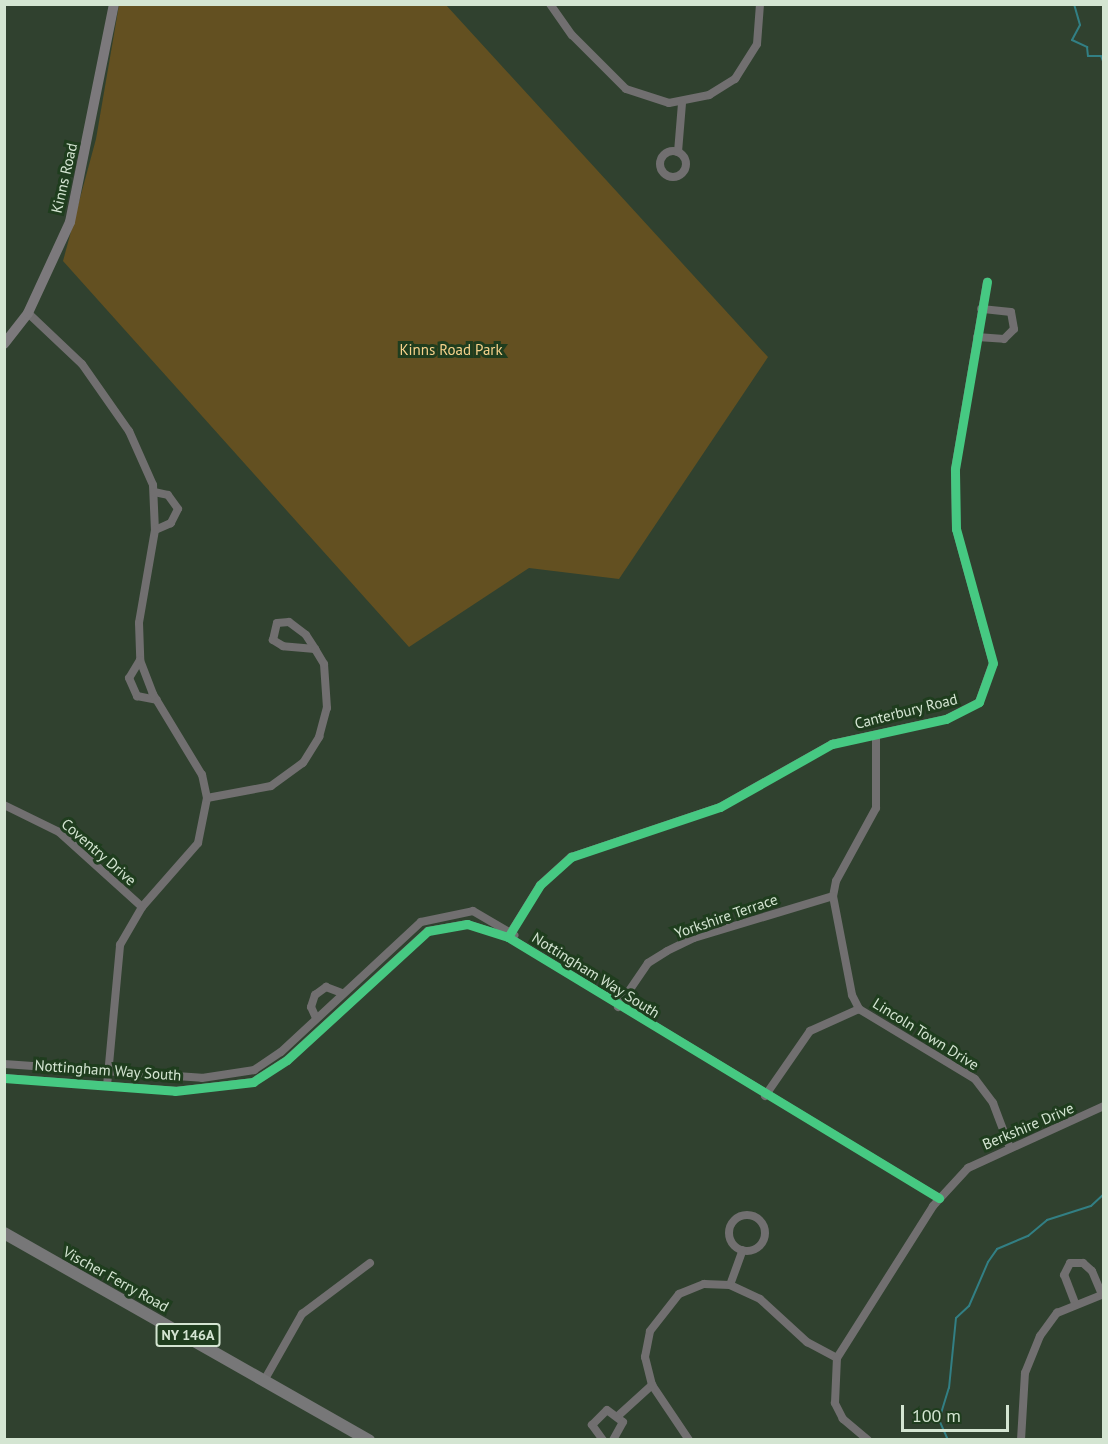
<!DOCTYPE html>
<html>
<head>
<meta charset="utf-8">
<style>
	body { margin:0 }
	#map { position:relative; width:1108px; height:1444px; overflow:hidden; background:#30412f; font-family:"PT Sans",sans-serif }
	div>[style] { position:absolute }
	.green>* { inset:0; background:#635021 }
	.stream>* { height:2px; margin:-1px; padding:0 1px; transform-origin:1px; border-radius:1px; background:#327f84 }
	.street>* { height:8px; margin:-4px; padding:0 4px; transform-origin:4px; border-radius:4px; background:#716f70 }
	.street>.ring { margin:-4px; padding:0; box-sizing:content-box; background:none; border:8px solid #716f70; border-radius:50% }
	.secondary>* { height:10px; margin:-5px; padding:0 5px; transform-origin:5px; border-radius:5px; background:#7c797c }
	.primary>* { height:12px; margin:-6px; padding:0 6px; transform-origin:6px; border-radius:6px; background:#777778 }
	.cycleway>* { height:9px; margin:-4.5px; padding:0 4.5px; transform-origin:4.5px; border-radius:4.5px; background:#46c982 }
	span { translate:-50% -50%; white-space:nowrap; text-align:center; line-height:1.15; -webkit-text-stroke:6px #1f3d1e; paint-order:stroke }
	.shield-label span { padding:2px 4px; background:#1f3d1e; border:2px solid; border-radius:4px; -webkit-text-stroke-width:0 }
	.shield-label { font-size:14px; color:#d4e5d2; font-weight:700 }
	.street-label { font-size:15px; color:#d4e5d2 }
	.park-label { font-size:15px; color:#f7d28c }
	.frame { position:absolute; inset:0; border:6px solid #d4e5d2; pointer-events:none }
	.scale { position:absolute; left:901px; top:1405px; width:108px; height:27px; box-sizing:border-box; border:3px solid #d4e5d2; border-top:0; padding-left:8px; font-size:18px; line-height:21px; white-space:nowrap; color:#d4e5d2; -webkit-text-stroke:4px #1f3d1e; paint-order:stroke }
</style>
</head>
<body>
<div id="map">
	<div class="green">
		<div style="clip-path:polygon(119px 5px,446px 5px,768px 357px,619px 579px,529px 568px,409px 647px,63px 261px,96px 139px)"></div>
	</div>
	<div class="stream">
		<div style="left:1074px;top:4px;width:22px;rotate:74deg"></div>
		<div style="left:1080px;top:25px;width:17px;rotate:118deg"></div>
		<div style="left:1072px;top:40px;width:17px;rotate:25deg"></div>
		<div style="left:1087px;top:47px;width:9px;rotate:84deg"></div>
		<div style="left:1088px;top:56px;width:13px"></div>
		<div style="left:1101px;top:56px;width:9px;rotate:69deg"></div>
		<div style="left:1104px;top:81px;width:17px;rotate:90deg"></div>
		<div style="left:948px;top:1440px;width:22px;rotate:-114deg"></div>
		<div style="left:939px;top:1420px;width:34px;rotate:-73deg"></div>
		<div style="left:949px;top:1388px;width:70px;rotate:-84.3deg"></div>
		<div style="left:956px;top:1318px;width:18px;rotate:-43deg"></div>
		<div style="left:969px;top:1306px;width:48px;rotate:-66.6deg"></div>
		<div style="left:988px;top:1262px;width:16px;rotate:-55deg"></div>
		<div style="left:997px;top:1249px;width:34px;rotate:-23deg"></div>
		<div style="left:1028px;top:1236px;width:25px;rotate:-40deg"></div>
		<div style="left:1047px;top:1220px;width:46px;rotate:-17.7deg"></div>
		<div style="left:1091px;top:1206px;width:18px;rotate:-43deg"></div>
	</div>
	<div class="street">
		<div style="left:550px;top:4px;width:38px;rotate:55deg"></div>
		<div style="left:572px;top:35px;width:76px;rotate:45deg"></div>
		<div style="left:626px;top:89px;width:45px;rotate:18deg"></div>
		<div style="left:669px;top:103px;width:41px;rotate:-11.3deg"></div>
		<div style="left:709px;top:95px;width:31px;rotate:-32deg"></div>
		<div style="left:735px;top:79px;width:41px;rotate:-57.8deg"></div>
		<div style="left:757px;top:44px;width:40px;rotate:-85.7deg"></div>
		<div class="ring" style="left:660px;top:151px;width:18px;height:18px"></div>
		<div style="left:678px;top:152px;width:49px;rotate:-85.3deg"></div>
		<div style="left:28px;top:313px;width:74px;rotate:43.4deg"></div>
		<div style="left:82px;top:364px;width:82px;rotate:55deg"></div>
		<div style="left:129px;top:431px;width:59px;rotate:66deg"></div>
		<div style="left:153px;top:485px;width:45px;rotate:87.5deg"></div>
		<div style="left:977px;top:337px;width:27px;rotate:4deg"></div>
		<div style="left:1004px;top:339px;width:14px;rotate:-45deg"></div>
		<div style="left:1014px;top:329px;width:17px;rotate:-100deg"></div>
		<div style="left:1011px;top:312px;width:30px;rotate:-174deg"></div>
		<div style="left:154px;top:492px;width:14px;rotate:12deg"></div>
		<div style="left:168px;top:495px;width:17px;rotate:54deg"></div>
		<div style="left:178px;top:509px;width:16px;rotate:117deg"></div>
		<div style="left:171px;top:523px;width:17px;rotate:156deg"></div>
		<div style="left:155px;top:530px;width:94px;rotate:99.8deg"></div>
		<div style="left:139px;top:623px;width:37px;rotate:88deg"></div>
		<div style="left:140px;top:660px;width:21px;rotate:121deg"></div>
		<div style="left:129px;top:678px;width:20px;rotate:66deg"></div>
		<div style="left:137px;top:696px;width:20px;rotate:11deg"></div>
		<div style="left:289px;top:622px;width:21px;rotate:37deg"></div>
		<div style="left:306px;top:635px;width:17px;rotate:57deg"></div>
		<div style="left:315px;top:649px;width:32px;rotate:-175deg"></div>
		<div style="left:283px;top:646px;width:12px;rotate:-149deg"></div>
		<div style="left:273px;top:640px;width:17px;rotate:-77deg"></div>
		<div style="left:277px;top:623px;width:12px;rotate:-5deg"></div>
		<div style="left:876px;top:735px;width:73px;rotate:90deg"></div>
		<div style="left:876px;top:808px;width:83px;rotate:118.7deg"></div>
		<div style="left:836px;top:881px;width:15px;rotate:101deg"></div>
		<div style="left:833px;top:896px;width:101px;rotate:79.1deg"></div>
		<div style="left:852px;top:995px;width:16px;rotate:63deg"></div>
		<div style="left:859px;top:1009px;width:135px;rotate:31.1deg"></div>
		<div style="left:975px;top:1079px;width:30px;rotate:53deg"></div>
		<div style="left:993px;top:1103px;width:48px;rotate:69.3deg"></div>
		<div style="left:207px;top:798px;width:65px;rotate:-10.6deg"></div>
		<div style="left:271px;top:786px;width:39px;rotate:-36deg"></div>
		<div style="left:303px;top:763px;width:31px;rotate:-58deg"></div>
		<div style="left:319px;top:737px;width:30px;rotate:-75deg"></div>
		<div style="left:327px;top:708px;width:44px;rotate:-93.9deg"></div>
		<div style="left:324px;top:664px;width:17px;rotate:-121deg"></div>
		<div style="left:4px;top:805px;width:61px;rotate:26.1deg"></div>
		<div style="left:59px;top:832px;width:112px;rotate:42.1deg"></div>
		<div style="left:508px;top:937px;width:61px;rotate:-58.4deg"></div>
		<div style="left:540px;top:885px;width:42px;rotate:-42.1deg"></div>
		<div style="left:571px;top:857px;width:157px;rotate:-18.6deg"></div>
		<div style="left:720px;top:807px;width:129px;rotate:-29.4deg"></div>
		<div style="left:832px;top:744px;width:117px;rotate:-12.4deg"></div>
		<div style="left:946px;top:719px;width:37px;rotate:-27deg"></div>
		<div style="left:979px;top:702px;width:41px;rotate:-70.3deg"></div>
		<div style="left:993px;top:663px;width:139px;rotate:-105.4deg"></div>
		<div style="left:956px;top:529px;width:60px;rotate:-91deg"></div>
		<div style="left:955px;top:469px;width:190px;rotate:-80.3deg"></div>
		<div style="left:618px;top:1007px;width:53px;rotate:-55.7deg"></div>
		<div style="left:648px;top:963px;width:22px;rotate:-32deg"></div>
		<div style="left:667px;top:951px;width:30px;rotate:-26deg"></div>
		<div style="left:694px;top:938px;width:145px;rotate:-16.8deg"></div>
		<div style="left:316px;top:1018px;width:12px;rotate:-114deg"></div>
		<div style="left:311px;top:1007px;width:13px;rotate:-72deg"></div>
		<div style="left:315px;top:995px;width:14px;rotate:-36deg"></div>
		<div style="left:326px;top:987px;width:17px;rotate:21deg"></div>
		<div style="left:4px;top:1064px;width:198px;rotate:4deg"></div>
		<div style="left:202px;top:1078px;width:53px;rotate:-8.7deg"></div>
		<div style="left:254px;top:1070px;width:32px;rotate:-34deg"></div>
		<div style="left:281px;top:1052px;width:191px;rotate:-42.9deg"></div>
		<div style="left:421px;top:922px;width:53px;rotate:-11.9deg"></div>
		<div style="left:473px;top:911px;width:48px;rotate:30.3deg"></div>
		<div style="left:4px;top:1078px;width:171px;rotate:4.3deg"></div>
		<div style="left:175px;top:1091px;width:79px;rotate:-6.6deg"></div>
		<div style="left:253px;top:1082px;width:40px;rotate:-32.9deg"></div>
		<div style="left:287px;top:1060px;width:191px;rotate:-42.5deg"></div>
		<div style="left:428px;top:931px;width:40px;rotate:-10deg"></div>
		<div style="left:467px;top:924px;width:43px;rotate:17.6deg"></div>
		<div style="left:508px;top:937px;width:504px;rotate:31.2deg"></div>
		<div style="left:107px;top:1086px;width:142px;rotate:-84.7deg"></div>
		<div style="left:120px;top:945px;width:44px;rotate:-59.9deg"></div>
		<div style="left:142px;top:907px;width:85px;rotate:-48.8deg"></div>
		<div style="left:198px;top:843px;width:46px;rotate:-78.7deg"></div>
		<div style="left:207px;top:798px;width:24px;rotate:-102deg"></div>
		<div style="left:202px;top:775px;width:95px;rotate:-121.2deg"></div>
		<div style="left:153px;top:694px;width:36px;rotate:-111deg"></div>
		<div style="left:765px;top:1096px;width:79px;rotate:-55.3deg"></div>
		<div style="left:810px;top:1031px;width:54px;rotate:-24.2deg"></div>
		<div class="ring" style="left:729px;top:1215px;width:28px;height:28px"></div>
		<div style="left:730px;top:1285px;width:37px;rotate:-70deg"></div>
		<div style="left:1075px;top:1303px;width:30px;rotate:-111deg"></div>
		<div style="left:1064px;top:1275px;width:13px;rotate:-63deg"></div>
		<div style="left:1070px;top:1263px;width:13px"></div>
		<div style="left:1083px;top:1263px;width:12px;rotate:42deg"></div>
		<div style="left:1092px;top:1271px;width:25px;rotate:67deg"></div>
		<div style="left:265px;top:1379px;width:75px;rotate:-60.4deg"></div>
		<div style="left:302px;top:1314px;width:85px;rotate:-36.9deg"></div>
		<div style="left:619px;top:1415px;width:45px;rotate:-42.3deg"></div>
		<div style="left:603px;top:1440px;width:19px;rotate:-126deg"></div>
		<div style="left:592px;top:1425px;width:21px;rotate:-45deg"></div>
		<div style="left:607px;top:1410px;width:20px;rotate:37deg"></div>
		<div style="left:623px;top:1422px;width:21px;rotate:119deg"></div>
		<div style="left:689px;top:1440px;width:66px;rotate:-123.9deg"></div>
		<div style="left:652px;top:1385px;width:29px;rotate:-104deg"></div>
		<div style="left:645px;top:1357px;width:26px;rotate:-79deg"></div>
		<div style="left:650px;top:1331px;width:47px;rotate:-51.9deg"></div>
		<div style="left:679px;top:1294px;width:27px;rotate:-22deg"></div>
		<div style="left:704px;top:1284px;width:26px;rotate:2deg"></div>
		<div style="left:730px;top:1285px;width:33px;rotate:25deg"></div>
		<div style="left:760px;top:1299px;width:64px;rotate:42.5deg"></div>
		<div style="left:807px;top:1342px;width:34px;rotate:28deg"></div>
		<div style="left:868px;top:1440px;width:33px;rotate:-140deg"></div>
		<div style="left:843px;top:1419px;width:18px;rotate:-117deg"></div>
		<div style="left:835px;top:1403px;width:45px;rotate:-87.5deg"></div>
		<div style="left:837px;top:1358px;width:180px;rotate:-57.7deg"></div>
		<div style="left:933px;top:1206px;width:52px;rotate:-47.4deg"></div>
		<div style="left:968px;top:1168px;width:149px;rotate:-24.5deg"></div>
		<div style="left:1021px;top:1440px;width:67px;rotate:-86.6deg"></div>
		<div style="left:1025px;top:1373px;width:40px;rotate:-68deg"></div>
		<div style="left:1040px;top:1336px;width:29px;rotate:-54deg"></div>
		<div style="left:1057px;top:1313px;width:51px;rotate:-22deg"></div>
	</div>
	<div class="secondary">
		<div style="left:4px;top:344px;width:39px;rotate:-52deg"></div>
		<div style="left:28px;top:313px;width:100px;rotate:-65.2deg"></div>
		<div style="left:70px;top:222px;width:222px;rotate:-78.6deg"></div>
	</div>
	<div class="primary">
		<div style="left:4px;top:1233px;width:420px;rotate:29.6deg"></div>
	</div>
	<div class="cycleway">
		<div style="left:508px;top:937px;width:61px;rotate:-58.4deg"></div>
		<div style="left:540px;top:885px;width:42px;rotate:-42.1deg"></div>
		<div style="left:571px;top:857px;width:157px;rotate:-18.6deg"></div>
		<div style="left:720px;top:807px;width:129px;rotate:-29.4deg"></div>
		<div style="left:832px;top:744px;width:117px;rotate:-12.4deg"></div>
		<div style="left:946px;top:719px;width:37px;rotate:-27deg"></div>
		<div style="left:979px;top:702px;width:41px;rotate:-70.3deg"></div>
		<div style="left:993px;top:663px;width:139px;rotate:-105.4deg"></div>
		<div style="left:956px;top:529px;width:60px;rotate:-91deg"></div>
		<div style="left:955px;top:469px;width:190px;rotate:-80.3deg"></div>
		<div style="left:4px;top:1078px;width:171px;rotate:4.3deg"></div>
		<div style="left:175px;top:1091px;width:79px;rotate:-6.6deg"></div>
		<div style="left:253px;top:1082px;width:40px;rotate:-32.9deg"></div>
		<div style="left:287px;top:1060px;width:191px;rotate:-42.5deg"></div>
		<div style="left:428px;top:931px;width:40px;rotate:-10deg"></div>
		<div style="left:467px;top:924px;width:43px;rotate:17.6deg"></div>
		<div style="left:508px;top:937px;width:504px;rotate:31.2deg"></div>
	</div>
	<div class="shield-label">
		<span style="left:188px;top:1335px">NY 146A</span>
	</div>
	<div class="street-label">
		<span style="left:64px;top:178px;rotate:-77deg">Kinns Road</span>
		<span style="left:906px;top:711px;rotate:-14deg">Canterbury Road</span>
		<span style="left:99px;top:852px;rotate:41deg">Coventry Drive</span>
		<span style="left:726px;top:916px;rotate:-19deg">Yorkshire Terrace</span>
		<span style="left:596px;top:975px;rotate:32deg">Nottingham Way South</span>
		<span style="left:926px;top:1034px;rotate:32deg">Lincoln Town Drive</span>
		<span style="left:108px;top:1070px;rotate:4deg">Nottingham Way South</span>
		<span style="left:1028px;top:1126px;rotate:-23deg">Berkshire Drive</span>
		<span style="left:116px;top:1279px;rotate:29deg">Vischer Ferry Road</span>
	</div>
	<div class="park-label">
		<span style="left:451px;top:350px">Kinns Road Park</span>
	</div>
	<div class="frame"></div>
	<div class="scale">100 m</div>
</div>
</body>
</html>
